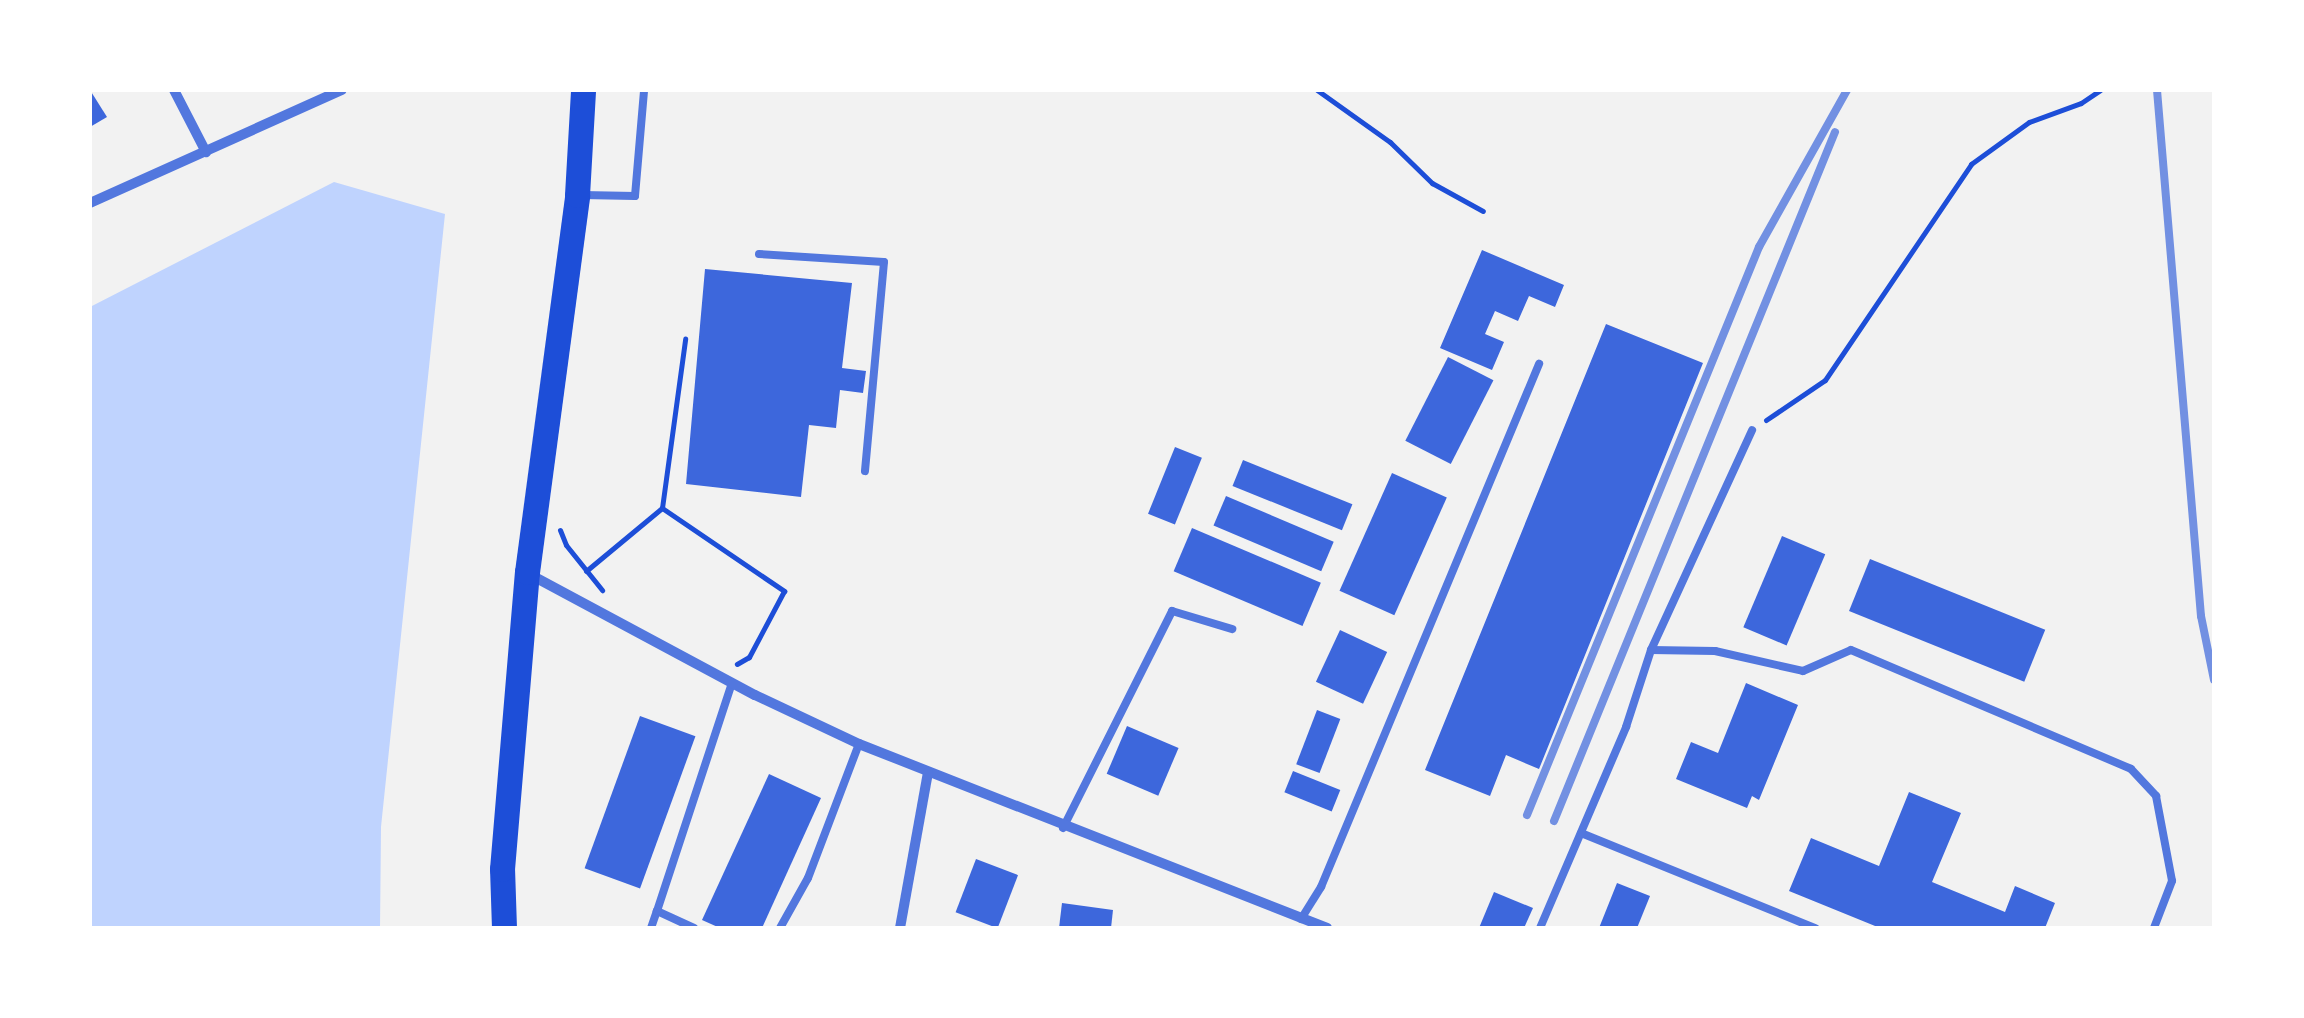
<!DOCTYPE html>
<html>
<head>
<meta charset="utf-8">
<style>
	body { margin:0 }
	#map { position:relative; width:2304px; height:1018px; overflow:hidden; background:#f2f2f2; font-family:Montserrat,sans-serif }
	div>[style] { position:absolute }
	.water>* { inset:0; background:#bfd3fe }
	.building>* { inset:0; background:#3d67dc; transform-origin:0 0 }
	.path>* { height:5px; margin:-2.5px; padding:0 2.5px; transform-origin:2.5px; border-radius:2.5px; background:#1d4ed8 }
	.service>* { height:8px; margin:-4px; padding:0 4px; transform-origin:4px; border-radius:4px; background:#5277de }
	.minor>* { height:10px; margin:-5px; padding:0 5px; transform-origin:5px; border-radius:5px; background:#5277de }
	.primary>* { height:25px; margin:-12.5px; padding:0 12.5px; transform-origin:12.5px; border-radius:12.5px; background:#1d4ed8 }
	.rail>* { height:8px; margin:-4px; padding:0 4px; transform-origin:4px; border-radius:4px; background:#7290e2 }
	span { translate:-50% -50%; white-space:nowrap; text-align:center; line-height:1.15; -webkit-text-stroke:9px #fff; paint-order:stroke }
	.frame { position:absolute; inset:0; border:92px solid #fff; pointer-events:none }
</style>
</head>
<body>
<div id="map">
	<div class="water">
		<div style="clip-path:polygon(334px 182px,445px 214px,381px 827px,380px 928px,90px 928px,90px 307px)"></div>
	</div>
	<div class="building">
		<div style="clip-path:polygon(90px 90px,107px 117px,90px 127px)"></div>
		<div style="clip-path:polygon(1482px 250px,1564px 285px,1555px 307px,1529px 296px,1518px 321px,1495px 311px,1485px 334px,1504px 342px,1492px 370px,1440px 348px)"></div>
		<div style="clip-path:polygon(705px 269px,852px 283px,842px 368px,866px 371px,863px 393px,840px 390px,836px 428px,809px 425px,801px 497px,686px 484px)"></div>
		<div style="clip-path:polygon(1606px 324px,1703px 363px,1539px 769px,1506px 755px,1490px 796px,1425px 770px)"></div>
		<div style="left:1448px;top:357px;width:51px;height:94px;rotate:27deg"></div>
		<div style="left:1175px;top:447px;width:29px;height:72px;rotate:22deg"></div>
		<div style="left:1243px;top:460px;width:118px;height:28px;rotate:22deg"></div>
		<div style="left:1392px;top:473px;width:60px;height:129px;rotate:24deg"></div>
		<div style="left:1226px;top:496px;width:117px;height:32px;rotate:23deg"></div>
		<div style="left:1192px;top:528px;width:140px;height:47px;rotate:23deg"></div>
		<div style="left:1782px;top:536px;width:47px;height:99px;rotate:23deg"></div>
		<div style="left:1870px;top:559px;width:189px;height:56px;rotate:22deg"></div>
		<div style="left:1340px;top:630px;width:52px;height:57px;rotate:25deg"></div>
		<div style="clip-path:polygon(1746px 683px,1798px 705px,1759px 800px,1752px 796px,1747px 808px,1676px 779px,1691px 742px,1718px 753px)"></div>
		<div style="left:1317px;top:710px;width:25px;height:58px;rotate:21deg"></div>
		<div style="left:640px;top:716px;width:59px;height:162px;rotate:20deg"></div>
		<div style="left:1127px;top:726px;width:56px;height:52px;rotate:23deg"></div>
		<div style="left:1293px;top:771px;width:51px;height:23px;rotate:22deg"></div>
		<div style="clip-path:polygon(769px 774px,821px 798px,762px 928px,720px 928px,702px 920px)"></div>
		<div style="clip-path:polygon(1909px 792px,1961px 813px,1932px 882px,2005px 912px,2015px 886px,2055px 903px,2045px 928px,1880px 928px,1789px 891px,1811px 838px,1879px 866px)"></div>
		<div style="left:976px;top:859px;width:45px;height:57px;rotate:21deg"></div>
		<div style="clip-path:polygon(1617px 883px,1650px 896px,1637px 928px,1599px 928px)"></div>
		<div style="clip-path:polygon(1494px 892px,1533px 908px,1524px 928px,1479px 928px)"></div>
		<div style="clip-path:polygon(1062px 903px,1113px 910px,1111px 928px,1059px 928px)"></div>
	</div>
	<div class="path">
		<div style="left:1317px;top:90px;width:90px;rotate:35.5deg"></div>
		<div style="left:1390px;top:142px;width:59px;rotate:44.3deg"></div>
		<div style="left:1432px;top:183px;width:58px;rotate:28.8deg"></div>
		<div style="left:1766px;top:420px;width:71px;rotate:-34.1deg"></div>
		<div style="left:1825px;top:380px;width:261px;rotate:-55.9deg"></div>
		<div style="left:1971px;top:164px;width:72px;rotate:-35.9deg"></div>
		<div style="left:2029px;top:122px;width:55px;rotate:-20.1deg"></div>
		<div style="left:2081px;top:103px;width:23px;rotate:-34deg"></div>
		<div style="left:662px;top:508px;width:171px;rotate:-82.2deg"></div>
		<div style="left:560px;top:530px;width:16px;rotate:68deg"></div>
		<div style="left:566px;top:545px;width:58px;rotate:51.3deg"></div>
		<div style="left:586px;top:571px;width:99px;rotate:-39.7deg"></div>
		<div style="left:662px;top:508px;width:148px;rotate:34.2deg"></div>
		<div style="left:784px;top:591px;width:75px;rotate:117.9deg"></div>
		<div style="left:749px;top:657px;width:14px;rotate:150deg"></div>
	</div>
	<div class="service">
		<div style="left:582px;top:195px;width:53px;rotate:1.1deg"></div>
		<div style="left:635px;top:196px;width:106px;rotate:-85.1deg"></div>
		<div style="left:759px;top:254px;width:125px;rotate:3.7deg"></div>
		<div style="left:884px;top:262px;width:210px;rotate:95.2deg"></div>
		<div style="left:1651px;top:650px;width:64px;rotate:0.9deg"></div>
		<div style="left:1715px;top:651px;width:90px;rotate:12.8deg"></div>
		<div style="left:1803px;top:671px;width:52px;rotate:-23.6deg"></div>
		<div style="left:1851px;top:650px;width:304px;rotate:23deg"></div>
		<div style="left:2131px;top:769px;width:37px;rotate:47deg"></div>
		<div style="left:2156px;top:796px;width:86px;rotate:79.3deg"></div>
		<div style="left:2172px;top:881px;width:50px;rotate:111deg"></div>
		<div style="left:1063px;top:828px;width:243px;rotate:-63.3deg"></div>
		<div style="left:1172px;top:611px;width:63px;rotate:16.7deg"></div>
		<div style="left:1581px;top:833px;width:253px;rotate:22.1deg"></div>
		<div style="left:1301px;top:919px;width:38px;rotate:-58deg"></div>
		<div style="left:1321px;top:887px;width:567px;rotate:-67.37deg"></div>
		<div style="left:651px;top:928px;width:18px;rotate:-71deg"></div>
		<div style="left:694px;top:928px;width:41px;rotate:-155.3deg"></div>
		<div style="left:657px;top:911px;width:240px;rotate:-71.8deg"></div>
		<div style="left:780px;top:928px;width:57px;rotate:-60.8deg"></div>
		<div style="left:808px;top:878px;width:143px;rotate:-69.2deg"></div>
		<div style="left:1540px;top:928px;width:219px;rotate:-66.8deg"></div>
		<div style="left:1626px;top:727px;width:81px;rotate:-72deg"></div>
		<div style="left:1651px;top:650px;width:242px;rotate:-65.3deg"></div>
	</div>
	<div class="minor">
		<div style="left:174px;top:90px;width:70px;rotate:62.7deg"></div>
		<div style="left:90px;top:203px;width:276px;rotate:-24.2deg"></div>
		<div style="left:529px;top:574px;width:256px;rotate:28.2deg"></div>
		<div style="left:755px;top:695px;width:115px;rotate:25.2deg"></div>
		<div style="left:859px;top:744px;width:503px;rotate:21.46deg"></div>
		<div style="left:900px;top:928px;width:158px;rotate:-79.8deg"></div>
	</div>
	<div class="primary">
		<div style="left:504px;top:928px;width:59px;rotate:-91.9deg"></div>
		<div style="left:502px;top:869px;width:298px;rotate:-85.2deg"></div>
		<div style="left:527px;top:572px;width:380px;rotate:-82.4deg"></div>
		<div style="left:577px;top:195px;width:105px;rotate:-86.7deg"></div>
	</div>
	<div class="rail">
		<div style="left:2157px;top:90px;width:528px;rotate:85.22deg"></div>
		<div style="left:2201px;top:616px;width:65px;rotate:78.5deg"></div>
		<div style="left:1527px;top:815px;width:614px;rotate:-67.78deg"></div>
		<div style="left:1759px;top:247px;width:180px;rotate:-60.7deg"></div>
		<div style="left:1554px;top:821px;width:744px;rotate:-67.81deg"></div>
	</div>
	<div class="frame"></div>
</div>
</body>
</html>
